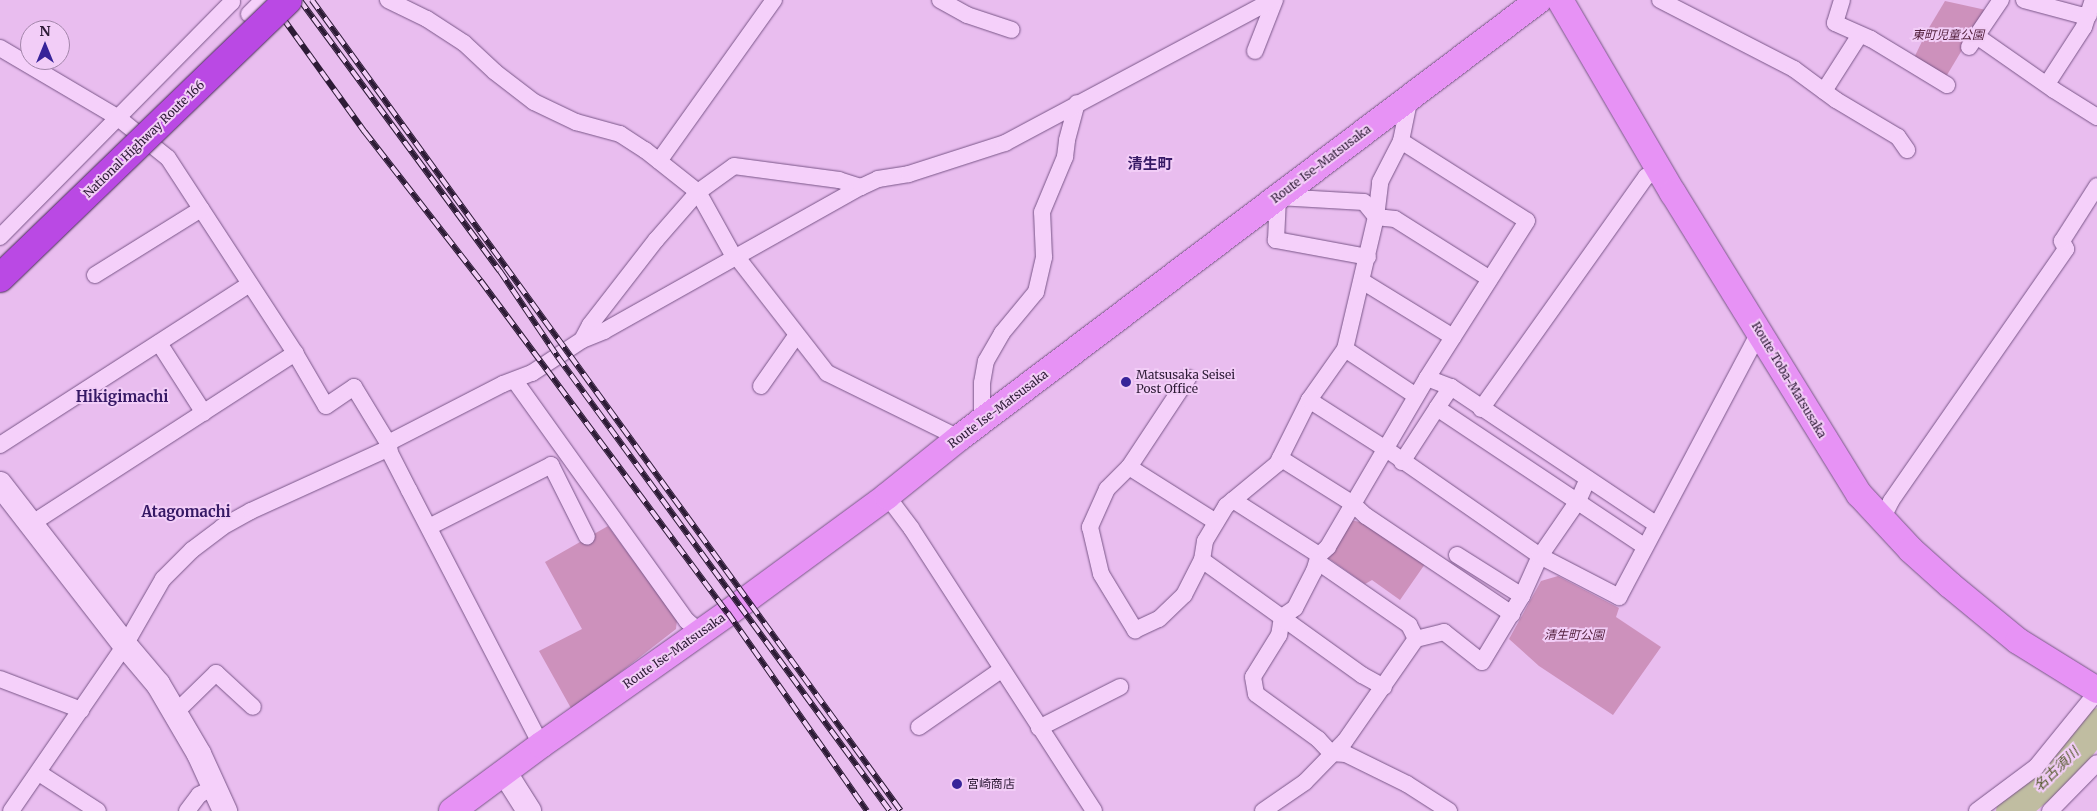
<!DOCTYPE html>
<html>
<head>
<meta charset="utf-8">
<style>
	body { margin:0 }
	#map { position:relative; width:2097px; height:811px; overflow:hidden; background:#e9bdef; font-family:Merriweather,"Noto Sans JP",serif }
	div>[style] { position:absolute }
	.green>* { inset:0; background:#cd91bc }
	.river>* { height:31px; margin:-15.5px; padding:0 15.5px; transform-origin:15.5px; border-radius:15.5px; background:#c0bda1 }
	.roads { filter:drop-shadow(0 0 1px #795688) drop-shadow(0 0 1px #795688) }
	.street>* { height:16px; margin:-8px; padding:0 8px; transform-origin:8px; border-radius:8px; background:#f5d0fa }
	.secondary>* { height:24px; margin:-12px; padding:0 12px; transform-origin:12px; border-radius:12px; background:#f5d0fa }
	.primary>* { height:26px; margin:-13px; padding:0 13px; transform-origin:13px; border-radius:13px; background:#e792f5 }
	.rail>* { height:5.5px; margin-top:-2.75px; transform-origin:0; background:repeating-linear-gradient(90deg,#f2cdf7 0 11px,#2d1b36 0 22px); box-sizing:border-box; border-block:1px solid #2d1b36 }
	.bridges { filter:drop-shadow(0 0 1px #462a55) drop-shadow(0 0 1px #462a55) }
	.highway-bridge>* { height:28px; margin:-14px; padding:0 14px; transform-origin:14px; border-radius:14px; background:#ba49e4 }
	.dots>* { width:14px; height:14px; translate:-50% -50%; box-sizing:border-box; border:2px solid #f2cdf7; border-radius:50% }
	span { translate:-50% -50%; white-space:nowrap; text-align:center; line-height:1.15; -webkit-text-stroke:4px #f2cdf7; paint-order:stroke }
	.park-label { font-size:12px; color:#54213e; font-style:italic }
	.street-label { font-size:12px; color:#2d1b36 }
	.poi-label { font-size:12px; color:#2d1b36 }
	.left { translate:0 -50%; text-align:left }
	.water-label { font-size:14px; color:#525729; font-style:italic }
	.quarter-label { font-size:15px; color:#361965; font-weight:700 }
	.north { position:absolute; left:20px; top:20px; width:50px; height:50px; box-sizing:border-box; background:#f2cdf7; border:1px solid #a386aa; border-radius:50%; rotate:0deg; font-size:14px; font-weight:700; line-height:20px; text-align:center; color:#2d1b36 }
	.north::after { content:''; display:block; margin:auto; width:18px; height:22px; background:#372399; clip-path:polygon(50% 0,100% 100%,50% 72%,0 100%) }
</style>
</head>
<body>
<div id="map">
	<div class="green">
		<div style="clip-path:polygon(1945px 1px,1986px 10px,1944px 80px,1913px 60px,1927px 31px)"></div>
		<div style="clip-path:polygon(1351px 520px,1364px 523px,1425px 564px,1400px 600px,1372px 580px,1365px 584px,1328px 558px)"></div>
		<div style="clip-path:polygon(608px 526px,677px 620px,676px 629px,572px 710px,539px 651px,582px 629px,545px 562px)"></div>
		<div style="clip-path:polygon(1558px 576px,1619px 608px,1616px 617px,1661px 647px,1613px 715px,1539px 666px,1509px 639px,1541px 581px)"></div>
	</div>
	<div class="river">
		<div style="left:2011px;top:811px;width:38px;rotate:-40deg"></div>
		<div style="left:2040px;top:787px;width:45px;rotate:-44.1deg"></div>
		<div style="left:2072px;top:756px;width:41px;rotate:-52.9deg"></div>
	</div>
	<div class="roads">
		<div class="street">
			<div style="left:388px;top:0;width:43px;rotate:26deg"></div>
			<div style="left:427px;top:19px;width:44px;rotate:33deg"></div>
			<div style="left:464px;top:43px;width:42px;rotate:43.1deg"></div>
			<div style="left:495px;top:72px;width:49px;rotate:37.6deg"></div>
			<div style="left:534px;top:102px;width:47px;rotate:25.5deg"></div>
			<div style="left:576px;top:122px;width:46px;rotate:15.3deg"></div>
			<div style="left:620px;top:134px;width:30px;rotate:33deg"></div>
			<div style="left:645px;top:150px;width:68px;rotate:38.4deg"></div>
			<div style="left:698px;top:192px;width:74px;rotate:61deg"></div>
			<div style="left:940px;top:0;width:31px;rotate:29deg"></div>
			<div style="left:967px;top:15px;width:47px;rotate:18.4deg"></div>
			<div style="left:1660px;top:0;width:151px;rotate:27.2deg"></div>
			<div style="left:1794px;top:69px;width:52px;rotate:36.4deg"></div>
			<div style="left:1836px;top:100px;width:72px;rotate:30.8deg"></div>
			<div style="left:1898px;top:137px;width:16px;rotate:55deg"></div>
			<div style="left:1842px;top:0;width:24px;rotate:107deg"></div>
			<div style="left:1835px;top:23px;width:39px;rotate:24deg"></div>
			<div style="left:1871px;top:39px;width:89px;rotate:31.2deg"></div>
			<div style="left:2024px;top:0;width:58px;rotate:15deg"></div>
			<div style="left:2080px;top:15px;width:9px"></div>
			<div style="left:249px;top:14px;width:20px;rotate:-45deg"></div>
			<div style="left:1978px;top:37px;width:93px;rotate:34.9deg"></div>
			<div style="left:2054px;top:90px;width:51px;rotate:32.1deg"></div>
			<div style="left:1969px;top:47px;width:57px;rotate:-55.8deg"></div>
			<div style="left:0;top:48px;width:136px;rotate:30.5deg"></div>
			<div style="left:117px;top:117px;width:65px;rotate:38.8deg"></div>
			<div style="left:168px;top:158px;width:233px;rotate:56.9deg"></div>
			<div style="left:295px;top:353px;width:61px;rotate:59.7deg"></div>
			<div style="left:326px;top:406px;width:34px;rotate:-34deg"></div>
			<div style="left:354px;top:387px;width:66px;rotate:58.7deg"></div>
			<div style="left:388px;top:443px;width:10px;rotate:79deg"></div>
			<div style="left:390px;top:453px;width:42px;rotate:62.8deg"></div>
			<div style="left:409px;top:490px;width:287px;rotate:62.6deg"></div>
			<div style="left:1255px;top:51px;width:55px;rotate:-68.6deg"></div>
			<div style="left:2047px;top:84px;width:68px;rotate:-57deg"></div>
			<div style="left:2084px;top:27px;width:28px;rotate:-72deg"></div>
			<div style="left:1824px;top:91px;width:65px;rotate:-57.5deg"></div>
			<div style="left:1410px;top:97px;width:45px;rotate:101.6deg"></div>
			<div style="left:1401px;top:141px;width:149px;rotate:32.4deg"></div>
			<div style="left:1527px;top:221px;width:186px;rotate:122.5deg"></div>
			<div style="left:1427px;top:378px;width:196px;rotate:120.4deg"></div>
			<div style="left:1328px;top:547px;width:12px;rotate:138deg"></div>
			<div style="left:1319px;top:555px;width:17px;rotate:107deg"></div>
			<div style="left:1314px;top:571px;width:42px;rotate:117.2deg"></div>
			<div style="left:1295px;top:608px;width:16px;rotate:145deg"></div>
			<div style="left:1282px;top:617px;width:18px;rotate:99deg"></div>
			<div style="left:1279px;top:635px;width:49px;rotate:121.8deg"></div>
			<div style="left:1253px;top:677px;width:17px;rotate:80deg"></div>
			<div style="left:1256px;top:694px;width:77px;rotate:36deg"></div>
			<div style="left:1318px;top:739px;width:19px;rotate:47deg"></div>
			<div style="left:1331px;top:753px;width:15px;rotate:4deg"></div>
			<div style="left:1346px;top:754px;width:68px;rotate:26.2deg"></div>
			<div style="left:1407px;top:784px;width:50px;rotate:32.7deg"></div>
			<div style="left:659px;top:161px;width:198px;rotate:-54.5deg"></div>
			<div style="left:0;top:237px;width:330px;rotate:-45.4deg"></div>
			<div style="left:232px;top:2px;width:2px;rotate:-117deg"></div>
			<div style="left:736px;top:256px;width:148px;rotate:52.1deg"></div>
			<div style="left:827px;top:373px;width:147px;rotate:26.2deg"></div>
			<div style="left:1368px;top:257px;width:94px;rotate:-169.5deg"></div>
			<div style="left:1276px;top:240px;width:43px;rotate:-87.3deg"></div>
			<div style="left:1278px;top:197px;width:86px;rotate:3.3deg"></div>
			<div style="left:1364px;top:202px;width:19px;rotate:51deg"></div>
			<div style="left:1376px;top:217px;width:19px;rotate:6deg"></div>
			<div style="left:1395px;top:219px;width:112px;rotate:32.3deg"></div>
			<div style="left:95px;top:275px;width:125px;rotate:-31.9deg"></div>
			<div style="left:1362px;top:281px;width:107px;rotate:31.6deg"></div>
			<div style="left:582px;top:340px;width:17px;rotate:-62deg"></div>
			<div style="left:590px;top:325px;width:108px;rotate:-52.2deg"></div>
			<div style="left:656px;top:240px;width:64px;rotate:-48.8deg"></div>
			<div style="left:698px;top:192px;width:44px;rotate:-35.8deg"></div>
			<div style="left:734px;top:166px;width:106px;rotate:7.6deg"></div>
			<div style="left:839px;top:180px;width:23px;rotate:18deg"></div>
			<div style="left:159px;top:343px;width:83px;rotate:57.3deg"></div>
			<div style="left:1345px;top:349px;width:85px;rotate:33.5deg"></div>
			<div style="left:1188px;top:378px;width:107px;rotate:123.5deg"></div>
			<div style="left:1129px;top:467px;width:31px;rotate:135deg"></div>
			<div style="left:1107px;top:489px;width:42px;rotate:114.1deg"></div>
			<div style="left:1090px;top:527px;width:48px;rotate:76.8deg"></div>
			<div style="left:1101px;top:574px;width:66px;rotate:58.7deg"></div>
			<div style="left:1135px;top:630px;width:26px;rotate:-25deg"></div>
			<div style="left:1159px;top:619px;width:35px;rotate:-44deg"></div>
			<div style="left:1184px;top:595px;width:39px;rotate:-63deg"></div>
			<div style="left:1202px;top:560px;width:19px;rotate:-81deg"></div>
			<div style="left:1205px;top:541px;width:41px;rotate:-59deg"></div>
			<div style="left:1226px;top:506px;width:66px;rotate:-39.5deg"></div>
			<div style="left:1277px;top:464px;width:72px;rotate:-63.4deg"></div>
			<div style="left:1309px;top:400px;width:62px;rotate:-54.8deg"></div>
			<div style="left:1345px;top:349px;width:136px;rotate:-76.8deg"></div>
			<div style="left:1376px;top:217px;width:35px;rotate:-83deg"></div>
			<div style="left:1380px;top:182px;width:46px;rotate:-62.9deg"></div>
			<div style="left:1427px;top:378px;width:26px;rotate:21deg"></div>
			<div style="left:1451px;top:387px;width:247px;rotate:33.8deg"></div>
			<div style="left:515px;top:381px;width:295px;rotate:54.4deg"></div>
			<div style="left:687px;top:621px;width:17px;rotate:40deg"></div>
			<div style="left:761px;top:386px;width:61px;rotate:-55deg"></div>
			<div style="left:1451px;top:387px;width:25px;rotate:124deg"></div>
			<div style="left:1437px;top:408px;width:249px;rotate:33.7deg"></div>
			<div style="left:1309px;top:400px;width:91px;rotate:32.5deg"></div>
			<div style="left:1386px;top:449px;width:188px;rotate:34.8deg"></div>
			<div style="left:1540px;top:556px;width:67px;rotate:-55.4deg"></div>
			<div style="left:1578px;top:501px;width:24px;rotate:-66deg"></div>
			<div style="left:1481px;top:409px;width:285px;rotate:-54.6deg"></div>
			<div style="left:1646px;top:177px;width:16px;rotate:-27deg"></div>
			<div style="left:982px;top:422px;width:39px;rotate:-90deg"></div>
			<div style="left:982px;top:383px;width:22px;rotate:-80deg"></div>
			<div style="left:986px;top:361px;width:32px;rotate:-60deg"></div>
			<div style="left:1002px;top:333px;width:53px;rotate:-50.3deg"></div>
			<div style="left:1036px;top:292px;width:36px;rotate:-77deg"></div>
			<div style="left:1044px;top:257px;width:45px;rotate:-92.5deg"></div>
			<div style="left:1042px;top:212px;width:60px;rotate:-67.3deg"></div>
			<div style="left:1065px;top:157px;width:17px;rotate:-83deg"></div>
			<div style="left:1067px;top:140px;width:38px;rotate:-75deg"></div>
			<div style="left:388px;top:443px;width:129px;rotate:-27.2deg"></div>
			<div style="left:503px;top:384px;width:31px;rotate:-21deg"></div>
			<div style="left:532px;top:373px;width:60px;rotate:-33.4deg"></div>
			<div style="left:582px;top:340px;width:24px;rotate:-22deg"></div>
			<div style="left:604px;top:331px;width:295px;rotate:-29.3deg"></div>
			<div style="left:861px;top:187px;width:19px;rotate:-25deg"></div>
			<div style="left:878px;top:179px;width:31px;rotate:-9deg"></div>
			<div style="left:909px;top:174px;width:101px;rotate:-17.9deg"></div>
			<div style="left:1005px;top:143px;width:304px;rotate:-28.1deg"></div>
			<div style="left:0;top:445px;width:297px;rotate:-32.8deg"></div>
			<div style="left:1280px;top:458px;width:86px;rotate:32.2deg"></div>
			<div style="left:1353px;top:504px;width:18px;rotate:43deg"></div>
			<div style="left:1366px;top:516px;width:176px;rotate:33.9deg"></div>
			<div style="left:1402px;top:462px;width:64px;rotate:-57.1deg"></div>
			<div style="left:1129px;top:467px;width:103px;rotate:32.3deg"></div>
			<div style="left:887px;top:496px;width:40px;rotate:53deg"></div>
			<div style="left:911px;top:528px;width:337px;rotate:57.1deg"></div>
			<div style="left:1233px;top:500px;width:102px;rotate:32.6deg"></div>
			<div style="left:1882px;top:519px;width:20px;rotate:-63deg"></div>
			<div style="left:1891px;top:501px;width:307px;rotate:-55.2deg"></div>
			<div style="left:2066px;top:249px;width:9px;rotate:-117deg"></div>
			<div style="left:2062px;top:241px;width:65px;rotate:-57.5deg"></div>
			<div style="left:31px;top:524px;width:315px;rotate:-32.9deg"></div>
			<div style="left:429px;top:527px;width:137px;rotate:-26.9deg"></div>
			<div style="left:551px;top:465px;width:80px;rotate:63.4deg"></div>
			<div style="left:1457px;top:555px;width:77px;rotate:32.2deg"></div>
			<div style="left:1202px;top:560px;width:197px;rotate:35.7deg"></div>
			<div style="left:1362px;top:675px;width:25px;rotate:29deg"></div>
			<div style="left:1318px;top:562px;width:111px;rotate:34.7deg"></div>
			<div style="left:1409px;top:625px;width:16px;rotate:63deg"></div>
			<div style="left:0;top:679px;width:87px;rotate:20.9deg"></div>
			<div style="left:176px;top:712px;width:56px;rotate:-44.3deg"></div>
			<div style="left:216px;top:673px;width:50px;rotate:42.6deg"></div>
			<div style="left:919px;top:727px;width:100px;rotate:-34.8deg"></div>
			<div style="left:1039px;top:728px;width:91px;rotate:-26.8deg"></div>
			<div style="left:39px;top:773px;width:70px;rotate:32.8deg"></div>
			<div style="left:11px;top:811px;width:201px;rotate:-55.5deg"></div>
			<div style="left:125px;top:645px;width:76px;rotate:-60.1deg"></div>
			<div style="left:163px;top:579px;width:41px;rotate:-45deg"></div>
			<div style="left:192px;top:550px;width:38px;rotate:-37deg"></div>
			<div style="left:222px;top:527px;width:33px;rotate:-29deg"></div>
			<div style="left:251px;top:511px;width:152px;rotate:-24.5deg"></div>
			<div style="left:187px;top:811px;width:20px;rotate:-53deg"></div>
			<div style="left:199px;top:795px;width:17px;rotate:-28deg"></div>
			<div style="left:1263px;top:811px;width:51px;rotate:-34.6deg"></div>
			<div style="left:1305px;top:782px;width:57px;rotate:-45.7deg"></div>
			<div style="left:1345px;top:741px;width:124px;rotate:-55.2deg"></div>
			<div style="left:1416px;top:639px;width:29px;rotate:-14deg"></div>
			<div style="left:1444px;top:632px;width:48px;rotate:38.3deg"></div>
			<div style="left:1482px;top:662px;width:77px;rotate:-58.8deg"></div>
			<div style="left:1522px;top:596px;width:44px;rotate:-65.8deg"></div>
			<div style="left:1540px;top:556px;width:89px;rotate:27.4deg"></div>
			<div style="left:1619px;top:597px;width:301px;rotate:-62.1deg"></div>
			<div style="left:1977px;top:811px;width:74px;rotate:-36.7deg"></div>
			<div style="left:2036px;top:767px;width:97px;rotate:-50.9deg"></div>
			<div style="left:2050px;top:811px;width:67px;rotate:-45.6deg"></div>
		</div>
		<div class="secondary">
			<div style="left:0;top:484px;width:204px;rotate:52.2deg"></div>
			<div style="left:125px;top:645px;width:51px;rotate:49.8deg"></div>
			<div style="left:158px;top:684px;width:81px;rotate:59.6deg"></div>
			<div style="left:199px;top:754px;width:63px;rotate:65.5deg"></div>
			<div style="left:505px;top:773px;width:45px;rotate:57.7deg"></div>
		</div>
		<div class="primary">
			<div style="left:1560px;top:0;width:224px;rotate:59.7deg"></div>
			<div style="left:1673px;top:193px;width:354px;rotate:58.3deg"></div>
			<div style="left:1859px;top:494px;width:76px;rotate:47.1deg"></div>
			<div style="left:1911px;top:550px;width:52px;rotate:41.9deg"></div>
			<div style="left:1950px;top:585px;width:88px;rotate:39.5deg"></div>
			<div style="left:2018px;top:641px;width:93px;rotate:31.8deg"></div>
			<div style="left:452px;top:811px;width:111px;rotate:-36.6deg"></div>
			<div style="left:541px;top:745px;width:229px;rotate:-35.2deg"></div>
			<div style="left:728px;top:613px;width:197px;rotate:-36.3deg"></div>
			<div style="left:887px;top:496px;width:92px;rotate:-38.9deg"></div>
			<div style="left:959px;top:438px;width:727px;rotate:-37.06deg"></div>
		</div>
	</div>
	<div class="rail">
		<div style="left:270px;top:0;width:163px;rotate:54.3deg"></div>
		<div style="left:365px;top:132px;width:189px;rotate:52.1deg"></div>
		<div style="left:481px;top:281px;width:414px;rotate:53.4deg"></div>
		<div style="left:728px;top:613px;width:242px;rotate:54.9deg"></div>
		<div style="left:300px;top:0;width:337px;rotate:53.6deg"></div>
		<div style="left:500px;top:271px;width:104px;rotate:56deg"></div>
		<div style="left:558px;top:357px;width:562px;rotate:53.82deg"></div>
		<div style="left:312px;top:0;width:1002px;rotate:54.01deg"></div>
	</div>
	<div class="bridges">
		<div class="highway-bridge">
			<div style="left:0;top:278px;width:400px;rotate:-44deg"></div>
		</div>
	</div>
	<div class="dots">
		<div style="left:1126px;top:382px;background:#372399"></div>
		<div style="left:957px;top:784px;background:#372399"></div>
	</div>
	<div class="park-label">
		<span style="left:1948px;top:35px">東町児童公園</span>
		<span style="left:1574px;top:635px">清生町公園</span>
	</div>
	<div class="street-label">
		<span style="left:144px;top:139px;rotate:-44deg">National Highway Route 166</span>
		<span style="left:1321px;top:164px;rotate:-37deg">Route Ise-Matsusaka</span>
		<span style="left:1789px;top:380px;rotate:59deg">Route Toba-Matsusaka</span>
		<span style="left:998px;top:409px;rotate:-37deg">Route Ise-Matsusaka</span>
		<span style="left:674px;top:651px;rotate:-35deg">Route Ise-Matsusaka</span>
	</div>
	<div class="poi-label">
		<span class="left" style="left:1136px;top:382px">Matsusaka Seisei<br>Post Office</span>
		<span class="left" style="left:967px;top:784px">宮崎商店</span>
	</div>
	<div class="water-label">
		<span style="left:2056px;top:769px;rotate:-44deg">名古須川</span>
	</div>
	<div class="quarter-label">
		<span style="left:1150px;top:164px">清生町</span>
		<span style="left:122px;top:397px">Hikigimachi</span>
		<span style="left:186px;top:512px">Atagomachi</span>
	</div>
	<div class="north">N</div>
</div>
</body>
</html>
